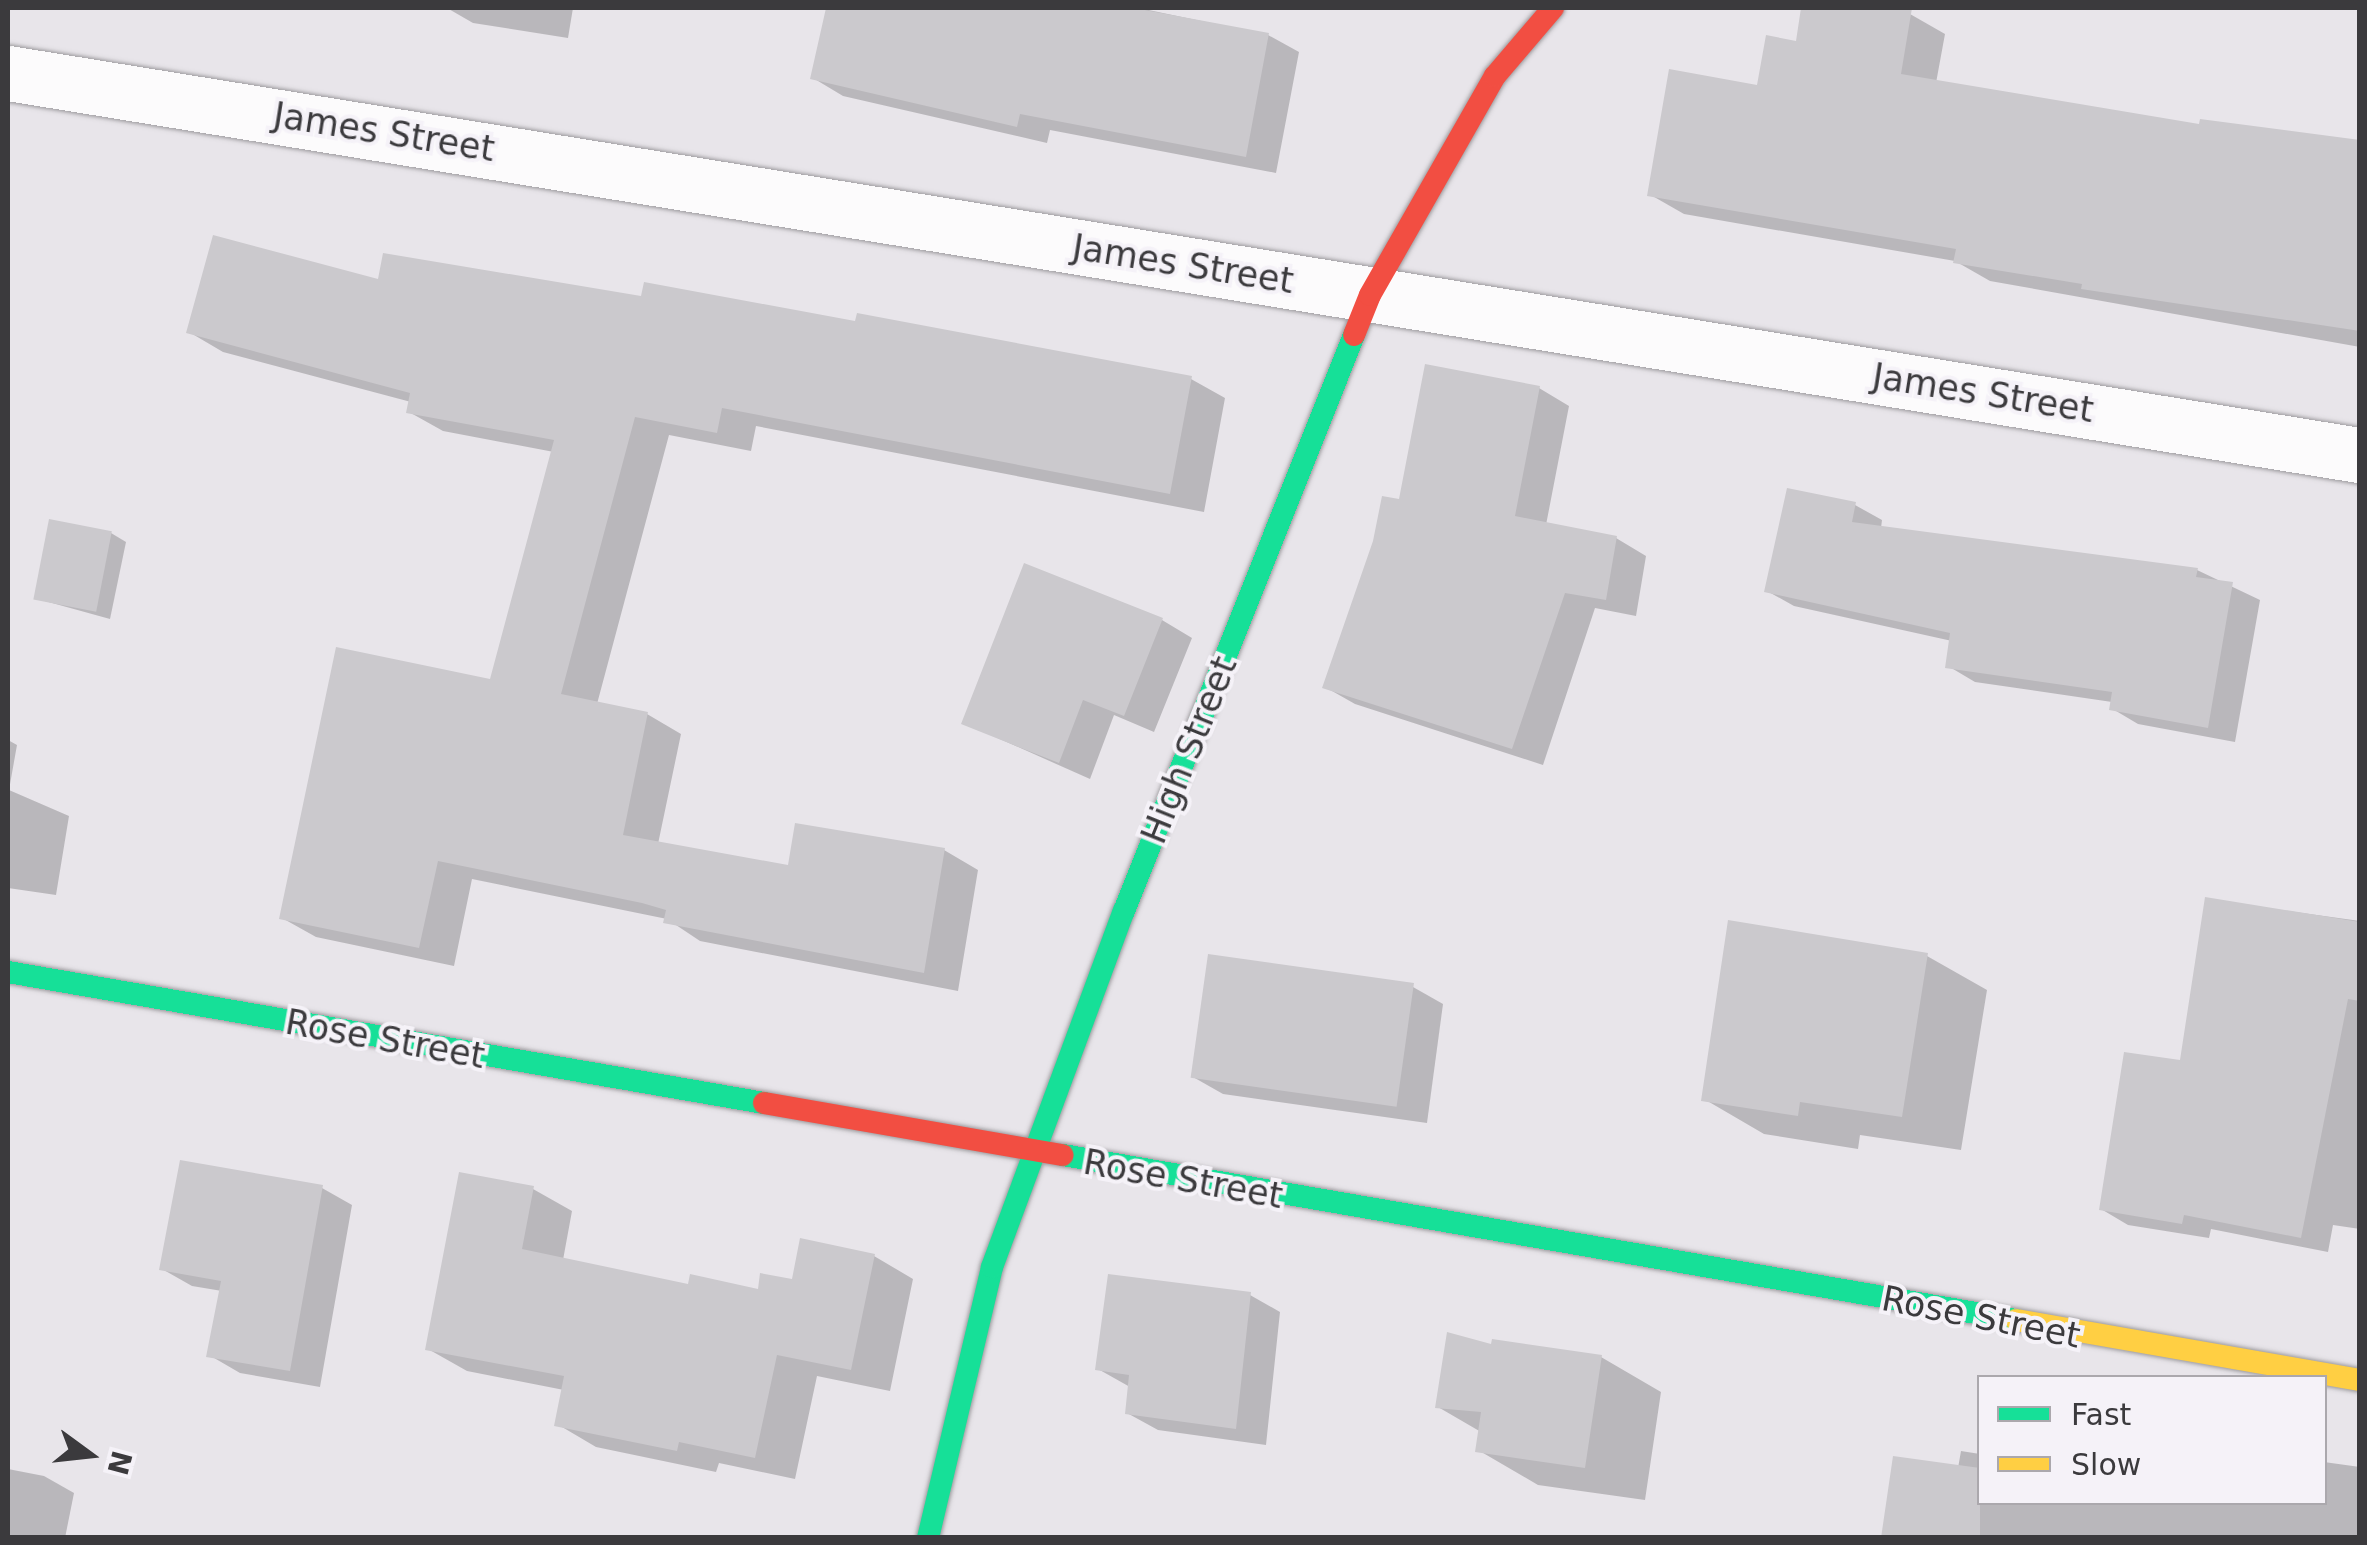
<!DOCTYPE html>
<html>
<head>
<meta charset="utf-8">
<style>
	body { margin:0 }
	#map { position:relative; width:2367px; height:1545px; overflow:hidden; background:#e8e5ea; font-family:"DejaVu Sans",sans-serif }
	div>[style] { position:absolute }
	.shadow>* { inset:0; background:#0003 }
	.building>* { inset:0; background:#cbc9cd; transform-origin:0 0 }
	.roads { filter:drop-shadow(0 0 2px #9d9b9e) drop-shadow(0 0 2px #9d9b9e) }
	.street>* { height:55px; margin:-27.5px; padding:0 27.5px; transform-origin:27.5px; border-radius:27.5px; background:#fcfbfc }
	.fast>* { height:22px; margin:-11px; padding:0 11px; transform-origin:11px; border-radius:11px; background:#16e098 }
	.slow>* { height:22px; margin:-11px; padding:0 11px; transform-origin:11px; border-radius:11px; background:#ffcf43 }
	.jam>* { height:22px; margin:-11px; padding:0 11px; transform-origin:11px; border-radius:11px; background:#f24e42 }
	span { translate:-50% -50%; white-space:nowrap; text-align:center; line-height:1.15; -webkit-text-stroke:8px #f5f2f8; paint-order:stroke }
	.street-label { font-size:35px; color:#3b3a3d }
	.frame { position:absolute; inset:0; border:10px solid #3b3a3d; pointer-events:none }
	.legend { position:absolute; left:1977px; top:1375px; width:350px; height:130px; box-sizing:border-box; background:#f5f2f8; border:2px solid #aba8ad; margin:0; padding:12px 18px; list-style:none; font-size:30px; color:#3b3a3d }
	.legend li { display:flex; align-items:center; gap:20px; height:50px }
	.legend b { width:50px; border:2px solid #aba8ad }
	.north { position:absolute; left:40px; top:1405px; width:100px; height:100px; -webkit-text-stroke:8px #f5f2f8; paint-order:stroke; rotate:105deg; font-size:28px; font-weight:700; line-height:40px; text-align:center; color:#3b3a3d }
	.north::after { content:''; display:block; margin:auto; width:35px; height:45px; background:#3b3a3d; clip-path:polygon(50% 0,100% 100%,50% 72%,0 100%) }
</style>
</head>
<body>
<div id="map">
	<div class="shadow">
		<div style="clip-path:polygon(447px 8px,573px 8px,568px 38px,473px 23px)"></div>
		<div style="clip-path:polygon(829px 8px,1139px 8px,1268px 35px,1299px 52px,1276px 173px,1050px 130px,1047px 143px,843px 96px,813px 78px)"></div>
		<div style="clip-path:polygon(1803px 8px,1910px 14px,1945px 34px,1936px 83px,2360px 161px,2360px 347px,1990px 281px,1955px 261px,1684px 214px,1649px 194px,1798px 44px)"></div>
		<div style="clip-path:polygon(380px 282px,643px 299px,857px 324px,1191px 379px,1225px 398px,1204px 512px,756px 426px,751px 451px,669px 435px,597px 704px,647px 714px,681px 734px,658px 844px,790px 868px,944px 850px,978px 870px,958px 991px,700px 941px,667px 919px,472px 879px,454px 966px,316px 937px,282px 918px,492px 682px,554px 452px,443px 431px,409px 412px,411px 402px,223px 352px,189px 332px)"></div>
		<div style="clip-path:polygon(1539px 388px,1569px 406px,1546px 525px,1616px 538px,1646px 556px,1636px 616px,1595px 608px,1543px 765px,1355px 704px,1325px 687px)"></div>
		<div style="clip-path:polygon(1855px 505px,1882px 520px,1881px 528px,2197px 570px,2260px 600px,2235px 742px,2138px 724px,2111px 708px,2112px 702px,1975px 682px,1948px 666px,1952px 641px,1794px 606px,1767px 591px)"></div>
		<div style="clip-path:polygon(111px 533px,126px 542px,110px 619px,34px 598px)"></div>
		<div style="clip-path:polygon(1162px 620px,1192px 638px,1154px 732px,1114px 715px,1090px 779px,964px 723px)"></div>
		<div style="clip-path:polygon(8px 740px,17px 745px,9px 790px,69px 816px,56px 895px,8px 888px)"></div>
		<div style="clip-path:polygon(2208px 900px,2360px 921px,2360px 1229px,2333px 1225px,2328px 1252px,2211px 1229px,2209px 1238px,2128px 1225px,2101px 1209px,2183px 1063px)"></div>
		<div style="clip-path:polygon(1927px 956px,1987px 990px,1961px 1150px,1860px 1135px,1858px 1149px,1764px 1134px,1704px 1099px)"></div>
		<div style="clip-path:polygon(1413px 987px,1443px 1004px,1427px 1123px,1223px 1094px,1193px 1077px)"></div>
		<div style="clip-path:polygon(322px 1188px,352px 1205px,320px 1387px,240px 1373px,209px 1355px,222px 1291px,192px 1286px,162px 1269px)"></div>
		<div style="clip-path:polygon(533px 1189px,572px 1211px,563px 1260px,690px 1287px,760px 1292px,874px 1256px,913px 1279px,890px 1391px,817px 1376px,795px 1479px,719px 1463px,716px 1472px,596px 1447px,557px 1424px,564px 1390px,467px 1371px,428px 1349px)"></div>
		<div style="clip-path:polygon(1250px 1295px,1280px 1312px,1266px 1445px,1158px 1430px,1127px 1413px,1130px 1387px,1098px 1369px)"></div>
		<div style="clip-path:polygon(1493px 1347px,1601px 1357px,1661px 1392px,1645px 1500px,1538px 1485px,1478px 1450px,1481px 1432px,1438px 1407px)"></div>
		<div style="clip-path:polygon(1961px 1451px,1980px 1454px,1980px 1502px,2324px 1502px,2324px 1462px,2360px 1467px,2360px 1538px,1884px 1538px,1958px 1468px)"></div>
		<div style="clip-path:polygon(8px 1469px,44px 1476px,74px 1493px,65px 1538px,8px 1538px)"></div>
	</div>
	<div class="building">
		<div style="clip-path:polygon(826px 8px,1134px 8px,1269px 33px,1246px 157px,1020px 114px,1017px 127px,810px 79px)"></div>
		<div style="clip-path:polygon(1801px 8px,1912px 8px,1901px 74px,2199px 124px,2200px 119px,2360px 140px,2360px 331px,2081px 289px,2082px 284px,1953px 263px,1956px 249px,1647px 196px,1669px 69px,1757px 85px,1766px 35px,1796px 41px)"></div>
		<div style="clip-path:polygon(213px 235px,378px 279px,383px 253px,641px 296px,644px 282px,855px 321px,857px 313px,1192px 376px,1170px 494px,722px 408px,717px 433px,635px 417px,561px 694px,648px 712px,623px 835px,788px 865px,795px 823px,945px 848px,924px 973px,663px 923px,666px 910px,642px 903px,438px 861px,419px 948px,279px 919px,336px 647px,490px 679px,554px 440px,406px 413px,410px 393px,186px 333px)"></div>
		<div style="clip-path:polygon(1425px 364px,1540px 386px,1515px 516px,1617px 536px,1606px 600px,1565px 593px,1512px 749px,1322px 688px,1373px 541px,1382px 496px,1399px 499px)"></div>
		<div style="clip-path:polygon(1787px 488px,1856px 502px,1852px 522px,2198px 568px,2196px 577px,2233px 582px,2208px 728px,2109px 710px,2112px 692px,1945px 668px,1950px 633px,1764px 592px)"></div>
		<div style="left:49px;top:519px;width:64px;height:82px;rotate:11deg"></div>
		<div style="clip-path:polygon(1024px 563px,1163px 618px,1124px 716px,1083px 700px,1059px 763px,961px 724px)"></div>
		<div style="clip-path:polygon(2205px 897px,2360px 922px,2360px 1001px,2348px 999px,2301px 1238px,2184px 1215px,2182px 1224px,2099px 1210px,2124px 1052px,2180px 1060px)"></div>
		<div style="clip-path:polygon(1728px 920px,1928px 953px,1902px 1117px,1800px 1102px,1798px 1116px,1701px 1101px)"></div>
		<div style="left:1208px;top:954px;width:208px;height:125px;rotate:8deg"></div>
		<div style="clip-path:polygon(180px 1160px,323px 1185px,290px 1371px,206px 1357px,221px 1281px,159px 1270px)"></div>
		<div style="clip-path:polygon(459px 1172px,534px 1186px,522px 1249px,688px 1284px,690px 1274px,758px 1289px,760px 1273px,792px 1279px,800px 1238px,875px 1254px,851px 1370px,777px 1355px,755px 1458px,679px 1442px,677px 1451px,554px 1426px,564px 1376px,425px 1350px)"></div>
		<div style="clip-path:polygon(1108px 1274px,1251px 1292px,1236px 1429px,1125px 1414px,1129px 1375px,1095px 1370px)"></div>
		<div style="clip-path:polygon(1447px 1332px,1491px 1344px,1492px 1339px,1602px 1355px,1585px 1468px,1475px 1452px,1481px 1412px,1435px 1408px)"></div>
		<div style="clip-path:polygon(1893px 1456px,1980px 1468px,1980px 1538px,1881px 1538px)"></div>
	</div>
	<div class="roads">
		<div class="street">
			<div style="left:8px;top:73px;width:2383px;rotate:9.23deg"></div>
		</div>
		<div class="fast">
			<div style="left:8px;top:972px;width:767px;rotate:9.83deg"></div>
			<div style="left:1063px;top:1155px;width:967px;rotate:9.82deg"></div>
			<div style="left:928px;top:1538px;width:278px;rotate:-76.7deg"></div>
			<div style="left:992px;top:1267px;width:380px;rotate:-69.7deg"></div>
			<div style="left:1124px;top:911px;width:620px;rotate:-68.23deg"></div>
		</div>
		<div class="slow">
			<div style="left:2016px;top:1320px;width:349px;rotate:9.9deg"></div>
		</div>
		<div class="jam">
			<div style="left:1354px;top:335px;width:43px;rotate:-68.2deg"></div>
			<div style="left:1370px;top:295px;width:252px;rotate:-60.3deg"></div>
			<div style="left:1495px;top:76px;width:89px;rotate:-49.5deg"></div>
			<div style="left:764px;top:1103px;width:303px;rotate:9.9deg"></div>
		</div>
	</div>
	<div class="street-label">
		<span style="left:384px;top:132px;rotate:9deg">James Street</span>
		<span style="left:1183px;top:264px;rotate:9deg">James Street</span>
		<span style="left:1983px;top:393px;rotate:9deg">James Street</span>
		<span style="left:1189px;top:750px;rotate:-68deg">High Street</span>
		<span style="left:385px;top:1039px;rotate:10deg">Rose Street</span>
		<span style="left:1183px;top:1179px;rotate:10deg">Rose Street</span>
		<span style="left:1981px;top:1317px;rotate:11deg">Rose Street</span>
	</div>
	<div class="frame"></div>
	<ul class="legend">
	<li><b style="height:12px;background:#16e098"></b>Fast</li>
	<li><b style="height:12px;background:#ffcf43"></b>Slow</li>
	</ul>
	<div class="north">N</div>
</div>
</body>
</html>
